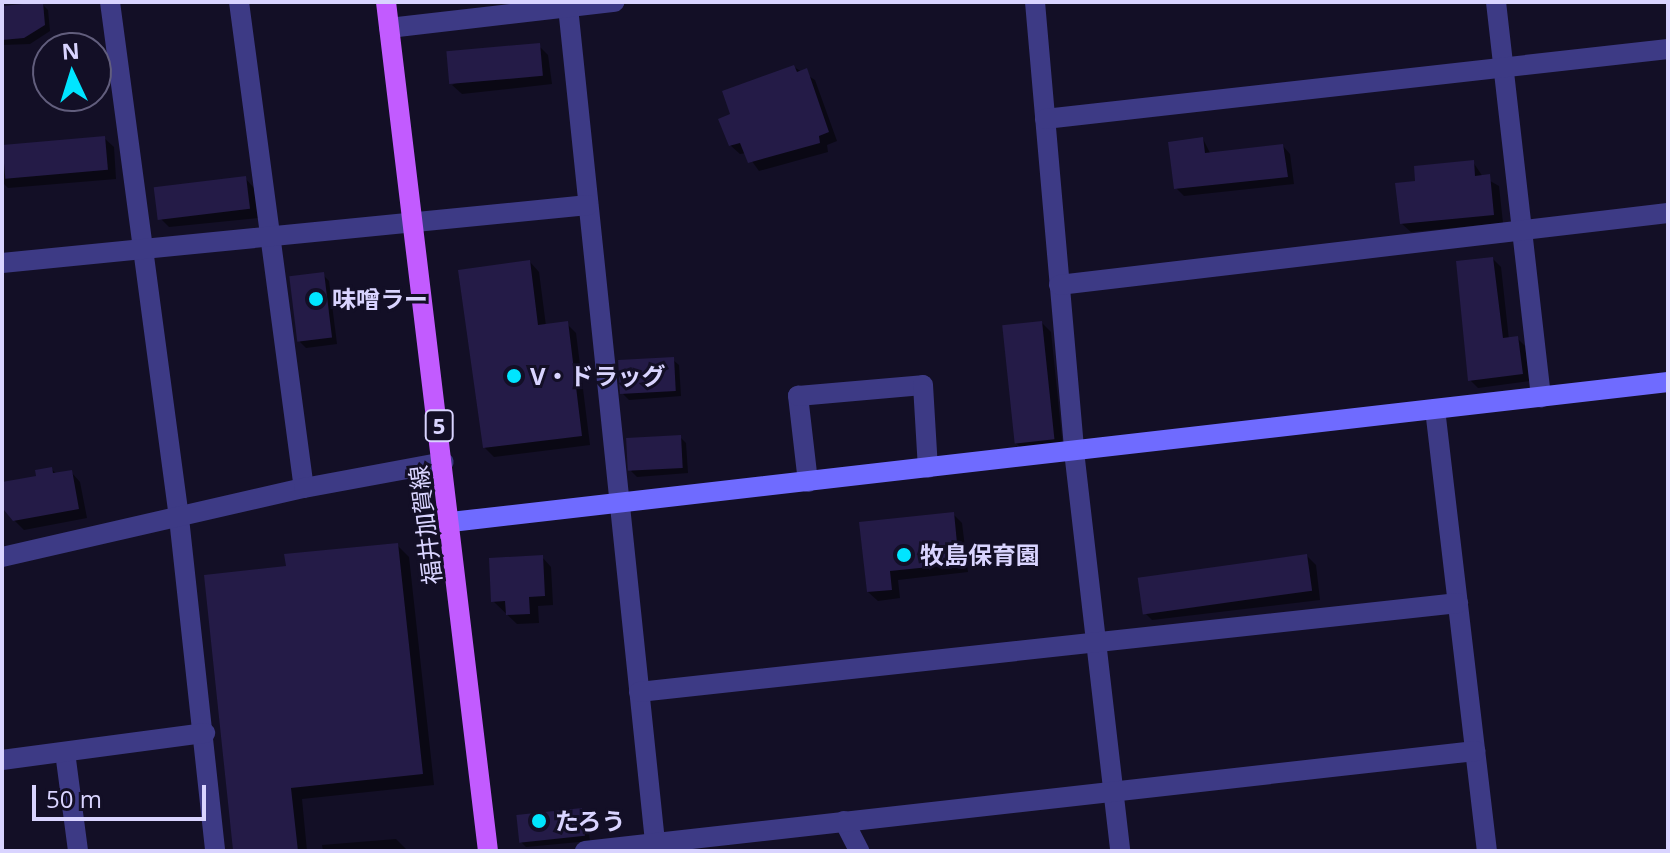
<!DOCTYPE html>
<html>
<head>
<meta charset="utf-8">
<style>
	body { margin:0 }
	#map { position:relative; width:1670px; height:853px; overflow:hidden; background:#130f26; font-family:"Open Sans","Noto Sans JP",sans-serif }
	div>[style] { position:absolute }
	.shadow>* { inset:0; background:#0007 }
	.building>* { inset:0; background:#241b47; transform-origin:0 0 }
	.street>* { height:20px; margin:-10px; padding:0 10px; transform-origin:10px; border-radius:10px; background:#3d3a85 }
	.secondary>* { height:20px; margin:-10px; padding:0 10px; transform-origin:10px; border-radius:10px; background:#6f6bff }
	.primary>* { height:20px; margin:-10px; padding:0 10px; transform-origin:10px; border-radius:10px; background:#c25bff }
	.dots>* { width:22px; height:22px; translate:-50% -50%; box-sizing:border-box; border:4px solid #130f26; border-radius:50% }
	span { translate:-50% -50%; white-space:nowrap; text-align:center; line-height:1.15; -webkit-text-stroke:6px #130f26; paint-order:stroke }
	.shield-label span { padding:2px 6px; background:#130f26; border:2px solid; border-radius:6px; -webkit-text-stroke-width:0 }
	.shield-label { font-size:22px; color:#d9d4ff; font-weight:700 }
	.poi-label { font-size:24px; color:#d9d4ff; font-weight:700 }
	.left { translate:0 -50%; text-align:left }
	.street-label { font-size:24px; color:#d9d4ff }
	.frame { position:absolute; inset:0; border:4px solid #d9d4ff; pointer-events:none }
	.north { position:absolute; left:32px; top:32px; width:80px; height:80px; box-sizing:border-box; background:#130f26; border:2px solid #625e7d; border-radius:50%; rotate:356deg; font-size:22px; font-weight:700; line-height:32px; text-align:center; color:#d9d4ff }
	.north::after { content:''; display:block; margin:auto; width:28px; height:36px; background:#00e5ff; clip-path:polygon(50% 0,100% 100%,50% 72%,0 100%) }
	.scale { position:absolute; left:32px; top:785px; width:174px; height:36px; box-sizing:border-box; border:4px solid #d9d4ff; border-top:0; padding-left:10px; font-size:24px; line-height:28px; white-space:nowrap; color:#d9d4ff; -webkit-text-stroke:6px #130f26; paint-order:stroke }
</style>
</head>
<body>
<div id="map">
	<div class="shadow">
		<div style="clip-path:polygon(42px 4px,48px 10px,50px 31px,30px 44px,2px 45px,2px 8px)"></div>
		<div style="clip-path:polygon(539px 46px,548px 55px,552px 84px,462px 94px,452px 85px)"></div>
		<div style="clip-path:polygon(794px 67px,815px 80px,837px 141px,827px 145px,828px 152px,759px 171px,746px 153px,740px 154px,730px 145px,733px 115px)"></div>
		<div style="clip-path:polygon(104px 138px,114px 147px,116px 179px,8px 188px,2px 182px,2px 147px)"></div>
		<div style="clip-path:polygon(1203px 139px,1211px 155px,1283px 146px,1290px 154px,1294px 184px,1184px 196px,1176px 188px)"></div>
		<div style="clip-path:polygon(1473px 162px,1483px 177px,1499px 186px,1503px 223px,1411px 232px,1401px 223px,1418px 182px)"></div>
		<div style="clip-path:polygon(245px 178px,254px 188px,258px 218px,169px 227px,160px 218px)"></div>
		<div style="clip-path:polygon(1493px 259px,1501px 267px,1509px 340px,1518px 339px,1525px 346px,1530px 381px,1478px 388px,1470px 380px)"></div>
		<div style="clip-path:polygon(530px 262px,539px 272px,546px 326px,567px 324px,576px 333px,590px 445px,494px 457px,485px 448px)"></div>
		<div style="clip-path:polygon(323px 275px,329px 281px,337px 344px,306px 348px,300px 342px)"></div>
		<div style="clip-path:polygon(1042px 323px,1051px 332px,1063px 448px,1025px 452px,1016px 443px)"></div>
		<div style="clip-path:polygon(673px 360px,679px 365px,681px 396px,629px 400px,623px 394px)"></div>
		<div style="clip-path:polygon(680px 437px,686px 443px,688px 473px,637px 477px,631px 471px)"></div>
		<div style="clip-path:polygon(51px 469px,57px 474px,71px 472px,80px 482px,87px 518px,24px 530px,14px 520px)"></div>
		<div style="clip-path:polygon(953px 514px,962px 523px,968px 572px,898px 580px,900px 598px,878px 601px,868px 592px,861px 524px)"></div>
		<div style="clip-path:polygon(397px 545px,409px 557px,434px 785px,302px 799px,307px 851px,237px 851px,288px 568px)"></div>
		<div style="clip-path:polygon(1307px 556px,1316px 565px,1320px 600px,1152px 620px,1143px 611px)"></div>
		<div style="clip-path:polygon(542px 557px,551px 567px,553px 605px,538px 606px,539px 623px,517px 624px,493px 601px)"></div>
		<div style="clip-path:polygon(581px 810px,587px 816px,590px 841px,526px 847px,520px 841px)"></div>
		<div style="clip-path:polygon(396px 839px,408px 851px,323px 851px,322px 845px)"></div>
	</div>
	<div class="building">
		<div style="clip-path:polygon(43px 2px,45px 25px,24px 38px,2px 40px,2px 6px)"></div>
		<div style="left:540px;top:43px;width:33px;height:94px;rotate:85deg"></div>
		<div style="clip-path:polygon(794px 65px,797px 72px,807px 68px,829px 132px,819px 136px,820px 143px,748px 163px,740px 143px,729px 146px,718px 119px,730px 114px,722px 91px)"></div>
		<div style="left:105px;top:136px;width:34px;height:103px;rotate:85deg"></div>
		<div style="clip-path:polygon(1203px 137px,1205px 153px,1283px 144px,1288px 177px,1174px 189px,1168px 142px)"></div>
		<div style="clip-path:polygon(1474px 160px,1475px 176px,1490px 174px,1494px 215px,1400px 224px,1395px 183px,1415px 181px,1414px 166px)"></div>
		<div style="left:246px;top:176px;width:33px;height:93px;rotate:83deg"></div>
		<div style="clip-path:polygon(1493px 257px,1503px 338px,1518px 336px,1523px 374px,1468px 381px,1456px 261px)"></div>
		<div style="clip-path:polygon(530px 260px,538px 325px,568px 321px,582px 436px,483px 448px,458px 270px)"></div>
		<div style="left:324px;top:272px;width:66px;height:35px;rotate:83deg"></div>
		<div style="left:1042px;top:321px;width:119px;height:40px;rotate:84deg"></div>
		<div style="left:674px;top:357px;width:34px;height:56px;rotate:87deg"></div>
		<div style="left:681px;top:435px;width:33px;height:55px;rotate:87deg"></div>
		<div style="clip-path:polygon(52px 467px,53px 473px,72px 470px,79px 509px,13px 521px,4px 510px,2px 482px,36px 476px,35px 470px)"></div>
		<div style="clip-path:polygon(954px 512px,959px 564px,890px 571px,892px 590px,867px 592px,859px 522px)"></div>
		<div style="clip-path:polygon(398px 543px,423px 774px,291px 788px,298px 851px,233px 850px,204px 575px,286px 566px,284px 554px)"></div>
		<div style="left:1307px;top:554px;width:37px;height:171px;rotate:82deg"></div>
		<div style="clip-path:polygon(543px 555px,545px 596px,529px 597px,530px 614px,506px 615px,505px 601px,491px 602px,489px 558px)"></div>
		<div style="left:582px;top:808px;width:28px;height:66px;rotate:84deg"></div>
	</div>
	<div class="street">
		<div style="left:110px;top:2px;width:521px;rotate:82.38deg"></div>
		<div style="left:179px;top:518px;width:335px;rotate:83.8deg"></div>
		<div style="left:239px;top:2px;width:490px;rotate:82.4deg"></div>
		<div style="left:1035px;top:2px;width:451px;rotate:85deg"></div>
		<div style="left:1074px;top:451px;width:403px;rotate:83.4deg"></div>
		<div style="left:1496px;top:2px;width:398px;rotate:83.5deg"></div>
		<div style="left:568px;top:7px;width:849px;rotate:84.05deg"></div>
		<div style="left:389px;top:28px;width:227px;rotate:-6.6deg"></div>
		<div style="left:1045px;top:119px;width:627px;rotate:-6.41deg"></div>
		<div style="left:2px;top:263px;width:589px;rotate:-5.65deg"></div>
		<div style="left:1059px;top:285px;width:613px;rotate:-6.74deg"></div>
		<div style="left:1435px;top:409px;width:445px;rotate:83.3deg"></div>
		<div style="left:808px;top:482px;width:87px;rotate:-96.6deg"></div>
		<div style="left:798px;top:396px;width:125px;rotate:-5deg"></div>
		<div style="left:923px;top:385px;width:83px;rotate:86.6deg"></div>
		<div style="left:2px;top:557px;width:310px;rotate:-12.9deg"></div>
		<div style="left:304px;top:488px;width:142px;rotate:-10.5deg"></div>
		<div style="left:639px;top:692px;width:824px;rotate:-6.2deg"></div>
		<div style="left:65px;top:752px;width:100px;rotate:82.5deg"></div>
		<div style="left:2px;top:760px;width:205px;rotate:-7.6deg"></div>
		<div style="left:844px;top:821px;width:34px;rotate:63deg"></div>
		<div style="left:585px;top:851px;width:896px;rotate:-6.41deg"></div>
	</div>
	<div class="secondary">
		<div style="left:451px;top:522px;width:1225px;rotate:-6.56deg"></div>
	</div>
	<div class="primary">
		<div style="left:386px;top:2px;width:855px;rotate:83.15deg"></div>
	</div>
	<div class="dots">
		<div style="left:316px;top:299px;background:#00e5ff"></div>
		<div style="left:514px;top:376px;background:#00e5ff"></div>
		<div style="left:904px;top:555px;background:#00e5ff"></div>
		<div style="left:539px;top:821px;background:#00e5ff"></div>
	</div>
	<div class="shield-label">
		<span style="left:439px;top:426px">5</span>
	</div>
	<div class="poi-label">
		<span class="left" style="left:332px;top:299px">味噌ラー</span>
		<span class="left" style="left:530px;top:376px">V・ドラッグ</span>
		<span class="left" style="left:920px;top:555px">牧島保育園</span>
		<span class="left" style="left:555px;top:821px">たろう</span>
	</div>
	<div class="street-label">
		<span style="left:425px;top:525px;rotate:-97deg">福井加賀線</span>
	</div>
	<div class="frame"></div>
	<div class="north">N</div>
	<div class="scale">50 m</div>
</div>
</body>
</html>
